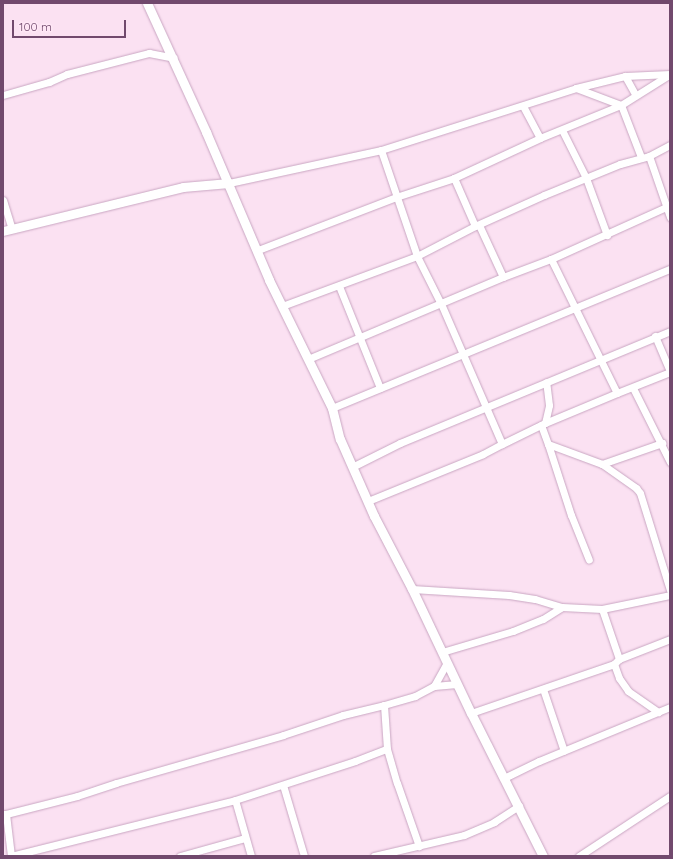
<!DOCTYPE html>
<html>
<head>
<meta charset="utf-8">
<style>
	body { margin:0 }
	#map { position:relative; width:673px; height:859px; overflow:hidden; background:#fbe1f2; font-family:Quicksand,sans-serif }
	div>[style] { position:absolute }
	.roads { filter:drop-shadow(0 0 1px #c9a6c2) drop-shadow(0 0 1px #c9a6c2) }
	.minor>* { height:7px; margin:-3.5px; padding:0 3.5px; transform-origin:3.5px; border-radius:3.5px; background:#fff }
	.tertiary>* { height:9px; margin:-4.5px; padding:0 4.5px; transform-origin:4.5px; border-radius:4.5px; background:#fff }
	span { translate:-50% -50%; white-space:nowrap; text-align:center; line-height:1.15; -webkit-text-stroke:3.5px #ffe7f6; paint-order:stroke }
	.frame { position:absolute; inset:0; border:4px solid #71496d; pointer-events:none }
	.scale { position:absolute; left:12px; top:20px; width:114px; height:18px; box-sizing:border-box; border:2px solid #71496d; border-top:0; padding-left:5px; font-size:12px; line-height:14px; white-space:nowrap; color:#71496d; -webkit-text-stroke:3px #ffe7f6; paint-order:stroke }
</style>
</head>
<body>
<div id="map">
	<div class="roads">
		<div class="minor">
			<div style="left:625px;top:76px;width:21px;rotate:61deg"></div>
			<div style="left:576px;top:88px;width:48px;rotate:20.7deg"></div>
			<div style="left:621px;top:105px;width:56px;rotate:69deg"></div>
			<div style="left:3px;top:95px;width:48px;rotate:-15.8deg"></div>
			<div style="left:49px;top:82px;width:20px;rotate:-24deg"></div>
			<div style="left:67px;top:74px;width:85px;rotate:-14.4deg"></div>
			<div style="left:149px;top:53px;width:25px;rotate:11deg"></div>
			<div style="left:523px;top:106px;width:36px;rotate:62deg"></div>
			<div style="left:562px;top:130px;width:54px;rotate:63.4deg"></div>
			<div style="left:586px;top:178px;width:61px;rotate:69.8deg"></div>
			<div style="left:649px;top:156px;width:65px;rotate:71deg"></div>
			<div style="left:454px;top:178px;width:52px;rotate:66.4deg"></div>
			<div style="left:229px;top:183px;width:156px;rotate:-12.2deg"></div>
			<div style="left:381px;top:150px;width:205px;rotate:-17.6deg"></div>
			<div style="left:576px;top:88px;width:50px;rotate:-13.8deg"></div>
			<div style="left:625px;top:76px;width:45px;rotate:-2.5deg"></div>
			<div style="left:3px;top:200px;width:30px;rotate:73deg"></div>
			<div style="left:479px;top:225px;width:57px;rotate:65.2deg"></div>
			<div style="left:258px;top:250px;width:148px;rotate:-21deg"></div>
			<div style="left:396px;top:197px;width:61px;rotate:-18.1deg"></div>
			<div style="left:454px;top:178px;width:95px;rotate:-24.9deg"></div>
			<div style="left:540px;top:138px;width:87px;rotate:-22.2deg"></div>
			<div style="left:621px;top:105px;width:54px;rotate:-32.2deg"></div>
			<div style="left:551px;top:259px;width:149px;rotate:63.8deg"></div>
			<div style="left:617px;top:393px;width:57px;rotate:-21.6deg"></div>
			<div style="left:339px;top:286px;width:110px;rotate:68.1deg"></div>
			<div style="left:282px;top:306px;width:144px;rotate:-20.3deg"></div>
			<div style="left:417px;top:256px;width:65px;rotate:-27.3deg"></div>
			<div style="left:475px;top:226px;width:76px;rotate:-24.2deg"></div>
			<div style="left:544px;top:195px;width:82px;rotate:-22.2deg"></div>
			<div style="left:620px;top:164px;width:30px;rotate:-15deg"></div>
			<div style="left:649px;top:156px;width:24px;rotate:-28deg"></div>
			<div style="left:655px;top:336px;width:38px;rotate:67deg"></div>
			<div style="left:308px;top:359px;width:212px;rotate:-22.8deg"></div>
			<div style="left:503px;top:277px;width:51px;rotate:-20.6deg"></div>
			<div style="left:551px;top:259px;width:126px;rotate:-24.3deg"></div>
			<div style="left:633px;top:388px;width:83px;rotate:63.4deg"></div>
			<div style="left:332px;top:408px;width:365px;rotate:-22.4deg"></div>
			<div style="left:545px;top:423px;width:18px;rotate:-77deg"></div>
			<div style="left:549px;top:405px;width:23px;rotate:-97deg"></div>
			<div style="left:541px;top:425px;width:20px;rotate:70deg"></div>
			<div style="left:548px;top:444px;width:58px;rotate:20.3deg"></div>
			<div style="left:602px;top:464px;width:64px;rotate:-19.3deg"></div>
			<div style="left:502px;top:444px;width:48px;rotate:-26deg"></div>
			<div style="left:545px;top:423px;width:78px;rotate:-22.6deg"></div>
			<div style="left:548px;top:444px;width:75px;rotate:72.1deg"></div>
			<div style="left:571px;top:515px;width:48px;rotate:68.2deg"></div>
			<div style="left:602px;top:464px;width:42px;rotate:35.2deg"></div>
			<div style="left:636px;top:488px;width:6px;rotate:51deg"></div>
			<div style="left:640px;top:493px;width:102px;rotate:72.8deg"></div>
			<div style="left:352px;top:467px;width:54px;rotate:-26.6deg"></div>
			<div style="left:400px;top:443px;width:292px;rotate:-22.5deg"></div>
			<div style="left:368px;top:501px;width:124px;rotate:-22.2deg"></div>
			<div style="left:483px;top:454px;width:21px;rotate:-28deg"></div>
			<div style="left:502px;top:444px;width:153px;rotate:-113.5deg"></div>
			<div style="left:441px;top:304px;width:54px;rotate:-116.6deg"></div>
			<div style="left:417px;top:256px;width:112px;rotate:-108.8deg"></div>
			<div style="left:412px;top:589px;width:97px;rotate:3.5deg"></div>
			<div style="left:509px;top:595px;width:26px;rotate:9deg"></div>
			<div style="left:535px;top:599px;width:28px;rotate:17deg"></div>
			<div style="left:562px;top:607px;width:40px;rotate:2.9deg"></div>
			<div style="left:602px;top:609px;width:69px;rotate:-11.6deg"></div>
			<div style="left:602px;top:609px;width:53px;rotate:71.2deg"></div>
			<div style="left:442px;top:652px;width:74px;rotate:-16.5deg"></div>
			<div style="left:513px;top:631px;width:32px;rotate:-22deg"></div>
			<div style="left:543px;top:619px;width:22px;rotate:-32deg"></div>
			<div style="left:614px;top:664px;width:15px;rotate:70deg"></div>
			<div style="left:619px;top:678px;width:16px;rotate:55deg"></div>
			<div style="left:628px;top:691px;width:37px;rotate:35deg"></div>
			<div style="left:434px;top:686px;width:26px;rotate:-61deg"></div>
			<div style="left:543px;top:689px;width:65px;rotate:71.3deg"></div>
			<div style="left:471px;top:713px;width:151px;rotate:-18.9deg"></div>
			<div style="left:614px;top:664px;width:7px;rotate:-45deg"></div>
			<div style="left:619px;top:659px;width:55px;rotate:-21.4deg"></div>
			<div style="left:387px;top:749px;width:35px;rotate:74deg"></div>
			<div style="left:397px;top:783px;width:67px;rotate:70.8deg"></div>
			<div style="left:504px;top:778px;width:39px;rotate:-26deg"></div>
			<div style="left:539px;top:761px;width:142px;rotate:-22.4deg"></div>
			<div style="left:283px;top:785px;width:74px;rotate:73.5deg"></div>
			<div style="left:3px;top:814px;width:3px"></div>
			<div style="left:6px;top:814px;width:42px;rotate:83.2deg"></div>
			<div style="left:6px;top:814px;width:73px;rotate:-14.2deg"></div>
			<div style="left:77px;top:796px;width:41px;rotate:-18.4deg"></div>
			<div style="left:116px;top:783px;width:174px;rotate:-16deg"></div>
			<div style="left:283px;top:735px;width:63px;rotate:-18.4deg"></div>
			<div style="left:343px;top:715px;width:42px;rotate:-13.7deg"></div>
			<div style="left:11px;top:856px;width:231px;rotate:-14deg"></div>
			<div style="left:180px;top:856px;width:67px;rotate:-15.5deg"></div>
			<div style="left:251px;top:856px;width:58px;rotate:-105.9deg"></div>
			<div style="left:235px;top:800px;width:126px;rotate:-18deg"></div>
			<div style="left:355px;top:761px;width:34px;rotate:-21deg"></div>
			<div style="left:387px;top:749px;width:44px;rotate:-93.9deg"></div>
			<div style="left:384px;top:705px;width:32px;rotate:-16deg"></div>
			<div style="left:415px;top:696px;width:21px;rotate:-28deg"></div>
			<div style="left:434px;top:686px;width:23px;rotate:-5deg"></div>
			<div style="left:374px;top:856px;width:92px;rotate:-13.1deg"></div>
			<div style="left:464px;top:835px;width:33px;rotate:-23deg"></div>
			<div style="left:494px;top:822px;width:30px;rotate:-33deg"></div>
			<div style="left:579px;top:856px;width:109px;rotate:-33.4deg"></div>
		</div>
		<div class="tertiary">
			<div style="left:147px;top:3px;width:142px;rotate:65.4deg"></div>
			<div style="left:206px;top:132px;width:161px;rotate:66.9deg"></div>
			<div style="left:269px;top:280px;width:143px;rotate:63.8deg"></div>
			<div style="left:332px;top:408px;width:32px;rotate:76deg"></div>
			<div style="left:340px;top:439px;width:84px;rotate:66.2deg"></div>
			<div style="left:374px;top:516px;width:82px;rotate:62.5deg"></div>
			<div style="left:412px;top:589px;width:137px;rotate:64.6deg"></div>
			<div style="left:471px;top:713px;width:160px;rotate:63.3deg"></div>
			<div style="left:3px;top:231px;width:185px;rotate:-13.7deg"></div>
			<div style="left:183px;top:187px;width:46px;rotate:-5deg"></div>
		</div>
	</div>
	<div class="frame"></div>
	<div class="scale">100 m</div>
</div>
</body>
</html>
